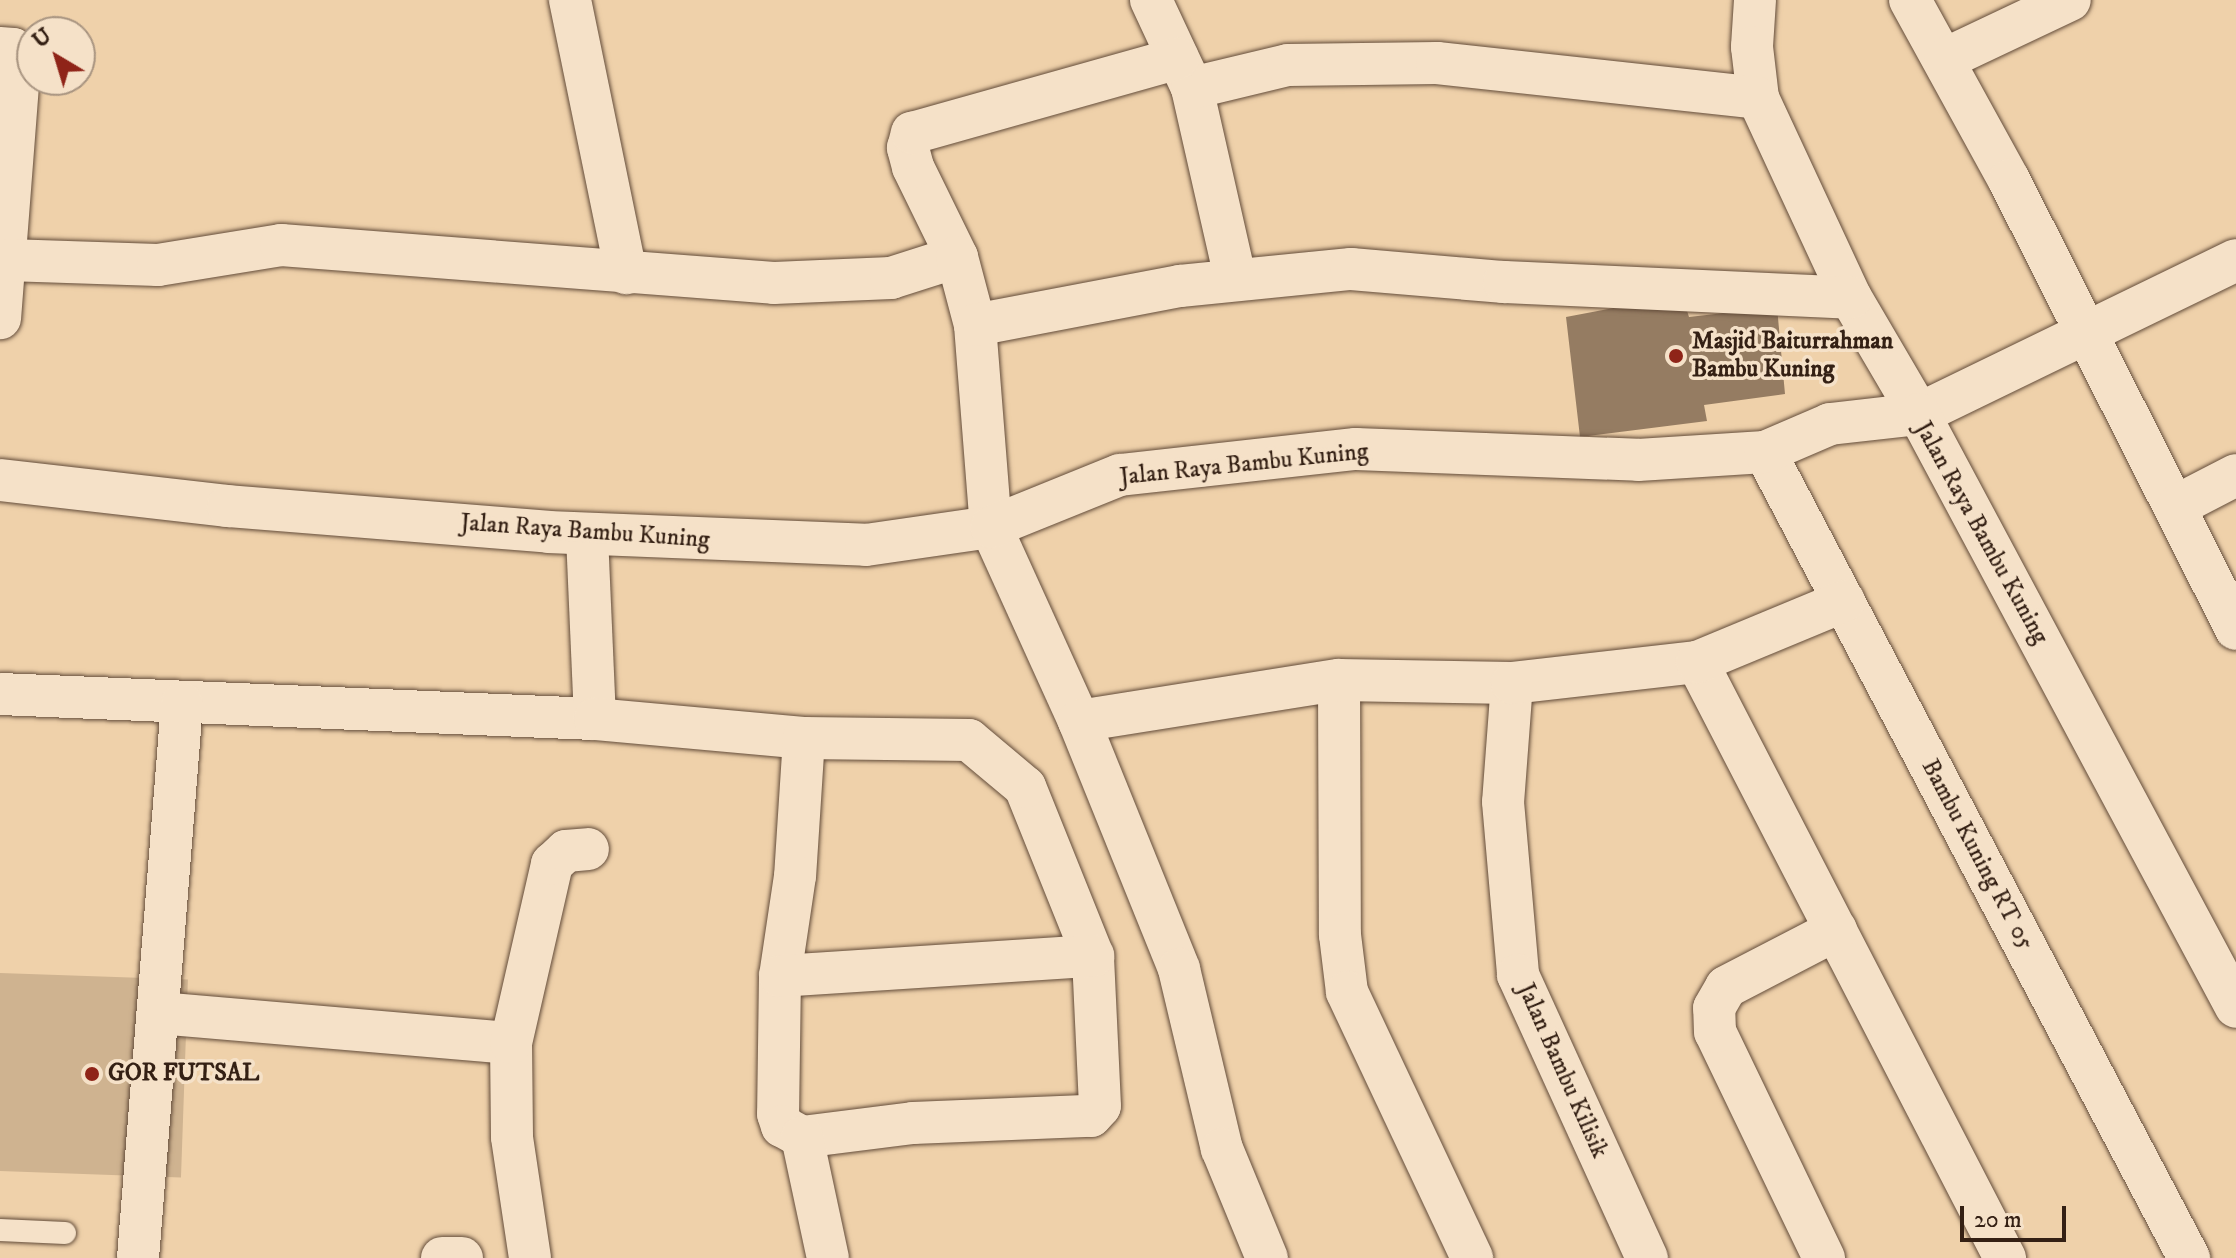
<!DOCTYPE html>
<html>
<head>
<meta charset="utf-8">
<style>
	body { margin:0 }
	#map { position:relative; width:2236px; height:1258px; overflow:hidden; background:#efd1aa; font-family:"IM FELL DW Pica",serif }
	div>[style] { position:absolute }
	.green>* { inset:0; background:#cfb390; transform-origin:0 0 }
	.building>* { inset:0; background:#957c62 }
	.roads { filter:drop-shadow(0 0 2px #634c3a) drop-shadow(0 0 2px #634c3a) }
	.service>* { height:22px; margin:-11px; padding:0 11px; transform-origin:11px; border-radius:11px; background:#f5e1c8 }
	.minor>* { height:42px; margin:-21px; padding:0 21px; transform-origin:21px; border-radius:21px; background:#f5e1c8 }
	.dots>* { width:22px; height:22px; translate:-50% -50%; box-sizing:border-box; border:4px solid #f5e1c8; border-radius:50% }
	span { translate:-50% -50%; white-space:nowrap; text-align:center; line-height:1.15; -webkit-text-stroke:7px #f5e1c8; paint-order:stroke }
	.poi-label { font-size:24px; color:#342014; font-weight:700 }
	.left { translate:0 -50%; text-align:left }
	.street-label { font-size:24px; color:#342014 }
	.north { position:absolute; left:16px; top:16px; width:80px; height:80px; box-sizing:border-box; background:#f5e1c8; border:2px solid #a89480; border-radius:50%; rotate:322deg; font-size:22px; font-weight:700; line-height:32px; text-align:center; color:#342014 }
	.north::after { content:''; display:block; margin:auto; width:28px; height:36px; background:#8f2418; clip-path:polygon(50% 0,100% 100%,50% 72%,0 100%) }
	.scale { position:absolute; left:1960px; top:1206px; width:106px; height:36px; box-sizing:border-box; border:4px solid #342014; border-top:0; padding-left:10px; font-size:24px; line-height:28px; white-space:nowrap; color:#342014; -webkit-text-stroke:6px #f5e1c8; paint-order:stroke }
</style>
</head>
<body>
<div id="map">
	<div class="green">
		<div style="left:0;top:973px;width:188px;height:198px;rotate:2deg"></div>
	</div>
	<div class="building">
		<div style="clip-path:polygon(1682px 295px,1689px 317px,1777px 307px,1785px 394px,1704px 405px,1707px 421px,1580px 437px,1566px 317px)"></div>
	</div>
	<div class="roads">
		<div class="service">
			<div style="left:0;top:1230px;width:65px;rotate:2.6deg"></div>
		</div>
		<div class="minor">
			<div style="left:570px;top:0;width:279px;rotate:78.4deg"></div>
			<div style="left:1151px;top:0;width:97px;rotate:65deg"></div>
			<div style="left:1192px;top:88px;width:195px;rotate:77.2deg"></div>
			<div style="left:1755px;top:0;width:47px;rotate:93.7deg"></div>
			<div style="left:1752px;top:47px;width:51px;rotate:83.3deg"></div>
			<div style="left:1758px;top:98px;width:221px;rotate:65.1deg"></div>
			<div style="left:1851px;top:298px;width:134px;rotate:59.6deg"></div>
			<div style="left:1919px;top:414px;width:352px;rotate:-25.9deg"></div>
			<div style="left:1910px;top:0;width:205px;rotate:61.2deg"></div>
			<div style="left:2009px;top:180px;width:503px;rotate:63.18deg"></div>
			<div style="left:0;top:48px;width:13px;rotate:4deg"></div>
			<div style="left:13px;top:49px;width:12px;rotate:55deg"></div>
			<div style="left:20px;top:59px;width:260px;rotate:94.4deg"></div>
			<div style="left:1945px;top:59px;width:138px;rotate:-25.3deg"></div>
			<div style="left:1192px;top:88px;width:99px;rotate:-13.5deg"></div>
			<div style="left:1288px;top:65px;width:149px;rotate:-0.8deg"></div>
			<div style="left:1437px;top:63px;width:323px;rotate:6.2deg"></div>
			<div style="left:957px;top:257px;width:100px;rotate:-116.1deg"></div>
			<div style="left:913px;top:167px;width:20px;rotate:-105deg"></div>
			<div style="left:908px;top:148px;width:16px;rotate:-75deg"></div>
			<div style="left:912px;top:133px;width:276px;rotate:-15.7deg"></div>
			<div style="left:7px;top:260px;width:151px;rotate:1.9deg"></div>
			<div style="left:158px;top:265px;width:125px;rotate:-9.2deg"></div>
			<div style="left:281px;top:245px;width:494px;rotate:4.4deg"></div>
			<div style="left:774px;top:283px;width:117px;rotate:-2.4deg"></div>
			<div style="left:891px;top:278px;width:69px;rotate:-17.7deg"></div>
			<div style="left:957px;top:257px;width:70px;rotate:75.2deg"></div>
			<div style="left:975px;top:325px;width:203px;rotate:85.5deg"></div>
			<div style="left:991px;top:527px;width:213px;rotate:65.6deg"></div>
			<div style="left:1079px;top:721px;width:267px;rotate:68deg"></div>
			<div style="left:1179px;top:969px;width:185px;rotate:76.6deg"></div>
			<div style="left:1222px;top:1149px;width:118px;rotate:67.6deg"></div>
			<div style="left:975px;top:325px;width:209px;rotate:-10.8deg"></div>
			<div style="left:1180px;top:286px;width:172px;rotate:-5.7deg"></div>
			<div style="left:1351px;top:269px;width:154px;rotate:4.9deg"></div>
			<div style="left:1504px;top:282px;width:347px;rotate:2.6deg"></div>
			<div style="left:1765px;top:452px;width:911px;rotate:62.25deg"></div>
			<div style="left:0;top:480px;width:229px;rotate:6.5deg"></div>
			<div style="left:228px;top:506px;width:321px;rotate:4.6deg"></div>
			<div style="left:548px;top:532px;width:318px;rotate:2.3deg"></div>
			<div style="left:866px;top:545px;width:126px;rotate:-8.2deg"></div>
			<div style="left:991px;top:527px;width:139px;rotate:-22deg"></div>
			<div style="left:1120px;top:475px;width:237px;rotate:-6.3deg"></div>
			<div style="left:1356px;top:449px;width:282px;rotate:2.2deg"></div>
			<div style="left:1638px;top:460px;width:127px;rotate:-3.6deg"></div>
			<div style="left:1765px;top:452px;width:71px;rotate:-23.3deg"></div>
			<div style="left:1830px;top:424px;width:90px;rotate:-6.4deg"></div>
			<div style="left:1919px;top:414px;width:672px;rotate:61.87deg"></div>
			<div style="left:2178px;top:505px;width:65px;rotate:-27.3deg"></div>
			<div style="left:1697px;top:662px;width:671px;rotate:62.67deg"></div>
			<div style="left:1339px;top:680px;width:255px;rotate:89.8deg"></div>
			<div style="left:1340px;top:935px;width:57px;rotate:83deg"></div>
			<div style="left:1347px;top:992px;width:294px;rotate:64.8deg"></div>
			<div style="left:1512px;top:683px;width:119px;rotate:94.3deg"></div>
			<div style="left:1503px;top:802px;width:174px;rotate:85deg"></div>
			<div style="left:1518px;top:975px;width:311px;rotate:65.5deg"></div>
			<div style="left:0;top:694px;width:596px;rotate:2.41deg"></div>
			<div style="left:595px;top:719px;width:185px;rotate:-92.5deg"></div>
			<div style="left:595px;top:719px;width:210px;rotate:5.2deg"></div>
			<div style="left:804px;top:738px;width:138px;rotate:93.7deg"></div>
			<div style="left:795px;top:876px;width:101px;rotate:98.5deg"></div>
			<div style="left:780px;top:976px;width:138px;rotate:90.8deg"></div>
			<div style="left:778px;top:1114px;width:13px;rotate:72deg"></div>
			<div style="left:782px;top:1126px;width:23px;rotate:29deg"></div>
			<div style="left:802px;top:1137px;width:112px;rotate:-7.2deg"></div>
			<div style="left:913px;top:1123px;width:178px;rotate:-2.3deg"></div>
			<div style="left:1091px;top:1116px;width:13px;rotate:-48deg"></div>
			<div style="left:1100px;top:1106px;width:150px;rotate:-92.7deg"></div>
			<div style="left:1093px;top:956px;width:182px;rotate:-111.9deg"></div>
			<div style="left:1025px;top:787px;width:73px;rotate:-140deg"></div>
			<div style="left:969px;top:740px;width:165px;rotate:-179.3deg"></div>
			<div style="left:1079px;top:721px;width:263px;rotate:-9deg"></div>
			<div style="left:1339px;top:680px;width:173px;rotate:1deg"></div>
			<div style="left:1512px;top:683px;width:186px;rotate:-6.5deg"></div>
			<div style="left:1697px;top:662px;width:159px;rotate:-22.5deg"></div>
			<div style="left:780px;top:976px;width:314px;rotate:-3.7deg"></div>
			<div style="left:159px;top:1013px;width:353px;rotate:4.9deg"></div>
			<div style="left:802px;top:1137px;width:124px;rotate:77.9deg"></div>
			<div style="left:138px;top:1258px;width:556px;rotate:-85.46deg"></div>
			<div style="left:442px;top:1258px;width:20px"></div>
			<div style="left:530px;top:1258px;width:122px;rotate:-98.5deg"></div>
			<div style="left:512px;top:1137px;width:94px;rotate:-90.6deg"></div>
			<div style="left:511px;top:1043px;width:184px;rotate:-77.1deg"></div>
			<div style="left:552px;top:864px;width:19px;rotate:-43deg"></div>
			<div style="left:566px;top:851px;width:22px;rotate:-5deg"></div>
			<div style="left:1824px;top:1258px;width:251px;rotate:-115.7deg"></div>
			<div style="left:1715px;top:1032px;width:24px;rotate:-92deg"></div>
			<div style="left:1714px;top:1008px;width:24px;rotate:-60deg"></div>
			<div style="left:1726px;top:987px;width:124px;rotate:-27.4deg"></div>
		</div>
	</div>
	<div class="dots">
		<div style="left:1676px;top:356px;background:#8f2418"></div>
		<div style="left:92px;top:1074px;background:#8f2418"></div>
	</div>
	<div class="poi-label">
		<span class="left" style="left:1692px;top:356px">Masjid Baiturrahman<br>Bambu Kuning</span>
		<span class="left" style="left:108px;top:1074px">GOR FUTSAL</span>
	</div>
	<div class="street-label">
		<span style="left:1244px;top:465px;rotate:-6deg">Jalan Raya Bambu Kuning</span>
		<span style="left:585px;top:532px;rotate:4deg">Jalan Raya Bambu Kuning</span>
		<span style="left:1981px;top:533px;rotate:61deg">Jalan Raya Bambu Kuning</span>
		<span style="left:1977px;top:855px;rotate:62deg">Bambu Kuning RT 05</span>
		<span style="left:1562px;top:1071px;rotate:66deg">Jalan Bambu Kilisik</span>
	</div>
	<div class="north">U</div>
	<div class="scale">20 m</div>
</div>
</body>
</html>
